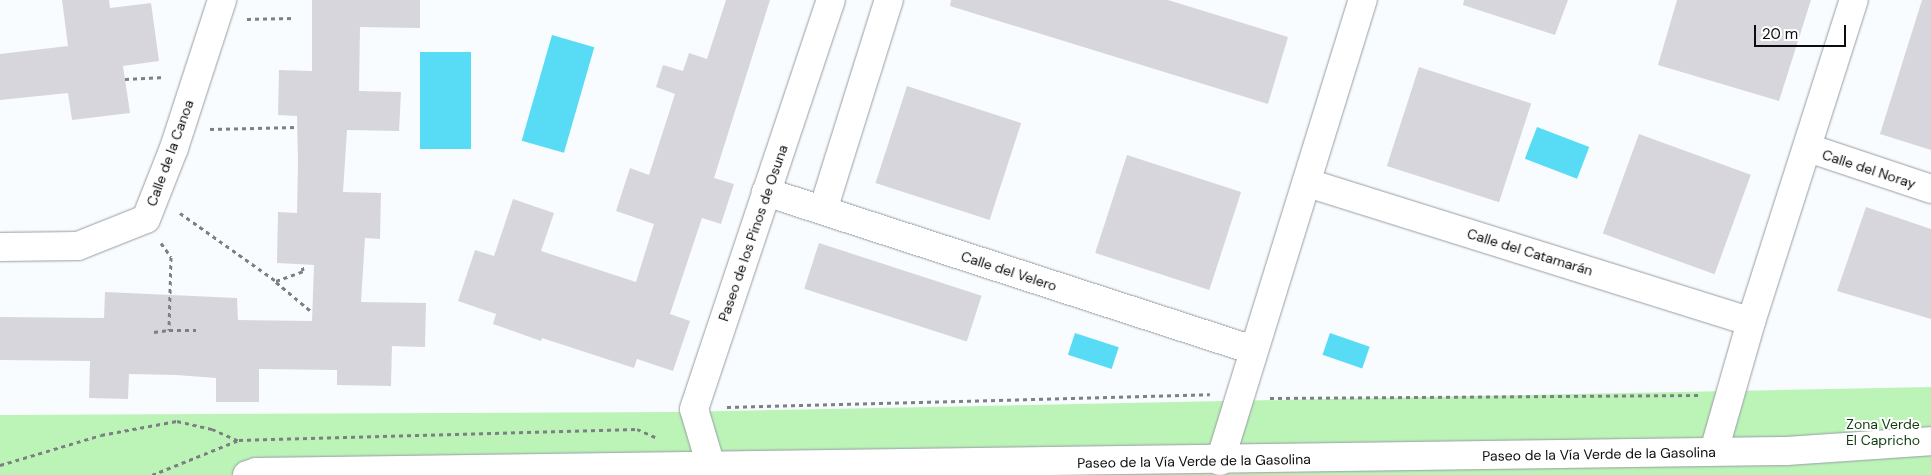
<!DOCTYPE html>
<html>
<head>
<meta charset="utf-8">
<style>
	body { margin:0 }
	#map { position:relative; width:1931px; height:475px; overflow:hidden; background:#f8fcff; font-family:"DM Sans",sans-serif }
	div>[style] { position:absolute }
	.green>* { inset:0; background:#bcf4b8 }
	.water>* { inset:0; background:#58dbf5; transform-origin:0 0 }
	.building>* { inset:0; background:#d8d6dd; transform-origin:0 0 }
	.path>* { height:3px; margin-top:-1.5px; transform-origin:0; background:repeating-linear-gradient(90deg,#7d8082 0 4px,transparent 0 8px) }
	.roads { filter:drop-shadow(0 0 1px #979da2) drop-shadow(0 0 1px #979da2) }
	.street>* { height:28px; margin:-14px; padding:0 14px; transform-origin:14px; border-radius:14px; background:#fff }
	span { translate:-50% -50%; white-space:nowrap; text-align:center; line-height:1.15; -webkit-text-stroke:4px #fff; paint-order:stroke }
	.street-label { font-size:14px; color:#0b0d0f }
	.park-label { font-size:14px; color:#0f3d0f }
	.scale { position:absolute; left:1754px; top:25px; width:92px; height:22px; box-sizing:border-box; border:2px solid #0b0d0f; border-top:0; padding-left:6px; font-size:15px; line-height:18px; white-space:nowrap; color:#0b0d0f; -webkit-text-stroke:4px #fff; paint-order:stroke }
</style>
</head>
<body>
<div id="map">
	<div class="green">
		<div style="clip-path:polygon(1931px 387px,1931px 475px,0 475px,0 415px,673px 412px)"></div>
	</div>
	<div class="water">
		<div style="left:552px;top:35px;width:44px;height:110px;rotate:16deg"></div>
		<div style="left:471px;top:52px;width:97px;height:51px;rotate:90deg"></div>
		<div style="left:1537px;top:127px;width:56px;height:34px;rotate:21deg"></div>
		<div style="left:1075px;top:333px;width:46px;height:23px;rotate:18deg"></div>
		<div style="left:1330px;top:333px;width:42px;height:23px;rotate:19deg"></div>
	</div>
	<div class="building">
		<div style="clip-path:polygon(62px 0,109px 0,110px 8px,151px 3px,159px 61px,123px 66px,130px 113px,72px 120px,68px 93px,0 100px,0 54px,68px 46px)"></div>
		<div style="clip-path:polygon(312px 0,420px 0,420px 28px,360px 27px,359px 91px,401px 92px,399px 131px,347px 130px,343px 192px,381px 193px,380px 239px,365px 238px,361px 302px,426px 303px,425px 347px,392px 346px,391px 386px,337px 385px,337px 370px,259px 369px,259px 402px,216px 402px,216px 378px,176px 375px,129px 374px,128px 399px,89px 398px,90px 361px,0 360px,0 317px,104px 318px,105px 292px,237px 298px,238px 320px,312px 321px,314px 265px,277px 263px,278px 212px,297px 213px,298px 161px,297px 116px,278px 115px,279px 70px,312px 71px)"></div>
		<div style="clip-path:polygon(726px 0,770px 0,714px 178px,734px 184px,721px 224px,702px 218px,670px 314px,690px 321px,673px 371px,637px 359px,634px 368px,542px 338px,541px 341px,493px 324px,496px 314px,458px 301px,475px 250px,494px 256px,513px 199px,554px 213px,541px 251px,636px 282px,654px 224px,616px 211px,630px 168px,649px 175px,675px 94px,656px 87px,663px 65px,683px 71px,689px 53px,707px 59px)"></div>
		<div style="clip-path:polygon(951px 0,1168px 0,1288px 37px,1268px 104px,950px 6px)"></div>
		<div style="clip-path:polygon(1464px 0,1568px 0,1555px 35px,1463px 5px)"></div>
		<div style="clip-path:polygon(1677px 0,1811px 0,1779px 101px,1658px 65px)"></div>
		<div style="clip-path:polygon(1922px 0,1931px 0,1931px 150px,1880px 134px)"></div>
		<div style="left:1419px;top:67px;width:118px;height:104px;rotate:18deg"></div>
		<div style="left:907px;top:86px;width:120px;height:102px;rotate:18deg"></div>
		<div style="left:1639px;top:134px;width:119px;height:106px;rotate:20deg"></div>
		<div style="left:1127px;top:155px;width:120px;height:103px;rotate:18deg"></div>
		<div style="clip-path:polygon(1866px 207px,1931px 229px,1931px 319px,1837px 291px)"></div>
		<div style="left:819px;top:243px;width:171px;height:48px;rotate:18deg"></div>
	</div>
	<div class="path">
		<div style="left:247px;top:19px;width:47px;rotate:-1.2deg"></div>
		<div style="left:125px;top:79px;width:40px;rotate:-2.9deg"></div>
		<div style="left:210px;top:129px;width:87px;rotate:-1.3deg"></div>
		<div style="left:180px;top:213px;width:118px;rotate:35.3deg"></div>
		<div style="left:276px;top:281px;width:29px;rotate:-20deg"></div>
		<div style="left:303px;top:271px;width:7px;rotate:-98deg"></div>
		<div style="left:161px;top:243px;width:17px;rotate:54deg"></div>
		<div style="left:171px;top:257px;width:73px;rotate:91.6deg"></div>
		<div style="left:169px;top:330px;width:27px"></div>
		<div style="left:276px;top:282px;width:47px;rotate:39.8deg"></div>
		<div style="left:154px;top:332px;width:15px;rotate:-8deg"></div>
		<div style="left:1270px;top:398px;width:429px;rotate:-0.4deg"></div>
		<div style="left:727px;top:407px;width:483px;rotate:-1.5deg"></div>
		<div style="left:0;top:465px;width:105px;rotate:-16.5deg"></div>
		<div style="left:101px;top:435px;width:77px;rotate:-10.4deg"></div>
		<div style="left:177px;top:421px;width:36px;rotate:13deg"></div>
		<div style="left:212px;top:429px;width:30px;rotate:24deg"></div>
		<div style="left:152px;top:475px;width:94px;rotate:-21.9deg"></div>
		<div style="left:239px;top:440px;width:398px;rotate:-1.6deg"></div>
		<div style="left:637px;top:429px;width:20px;rotate:24deg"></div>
	</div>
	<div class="roads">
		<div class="street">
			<div style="left:1808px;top:148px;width:130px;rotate:18.4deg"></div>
			<div style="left:1308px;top:183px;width:464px;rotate:17.4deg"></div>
			<div style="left:766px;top:192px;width:512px;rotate:17.97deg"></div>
			<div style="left:823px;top:210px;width:220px;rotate:-72.6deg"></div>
			<div style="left:0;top:247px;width:78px;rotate:-0.7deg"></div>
			<div style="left:78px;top:246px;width:73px;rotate:-21.7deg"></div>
			<div style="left:146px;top:219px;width:76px;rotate:-68.5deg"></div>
			<div style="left:174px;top:148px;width:156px;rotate:-72deg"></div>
			<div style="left:1714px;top:451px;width:134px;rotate:-74deg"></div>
			<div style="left:1751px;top:322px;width:338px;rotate:-72.3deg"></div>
			<div style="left:1220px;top:461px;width:483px;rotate:-72.8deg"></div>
			<div style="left:711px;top:466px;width:59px;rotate:-106.6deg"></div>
			<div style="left:694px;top:409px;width:431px;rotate:-71.5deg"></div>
			<div style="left:247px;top:475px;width:9px;rotate:-18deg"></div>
			<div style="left:256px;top:472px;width:1530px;rotate:-0.79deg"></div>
			<div style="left:1786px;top:451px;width:145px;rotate:-3.9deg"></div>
		</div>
	</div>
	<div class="street-label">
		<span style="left:170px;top:153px;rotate:-70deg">Calle de la Canoa</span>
		<span style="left:1869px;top:169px;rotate:18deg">Calle del Noray</span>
		<span style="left:753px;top:233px;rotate:-71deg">Paseo de los Pinos de Osuna</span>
		<span style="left:1530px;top:252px;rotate:17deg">Calle del Catamarán</span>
		<span style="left:1009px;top:271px;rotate:18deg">Calle del Velero</span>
		<span style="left:1599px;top:454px;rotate:-1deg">Paseo de la Vía Verde de la Gasolina</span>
		<span style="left:1194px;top:461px;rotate:-1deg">Paseo de la Vía Verde de la Gasolina</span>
	</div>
	<div class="park-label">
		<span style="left:1883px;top:432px">Zona Verde<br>El Capricho</span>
	</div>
	<div class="scale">20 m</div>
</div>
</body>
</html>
